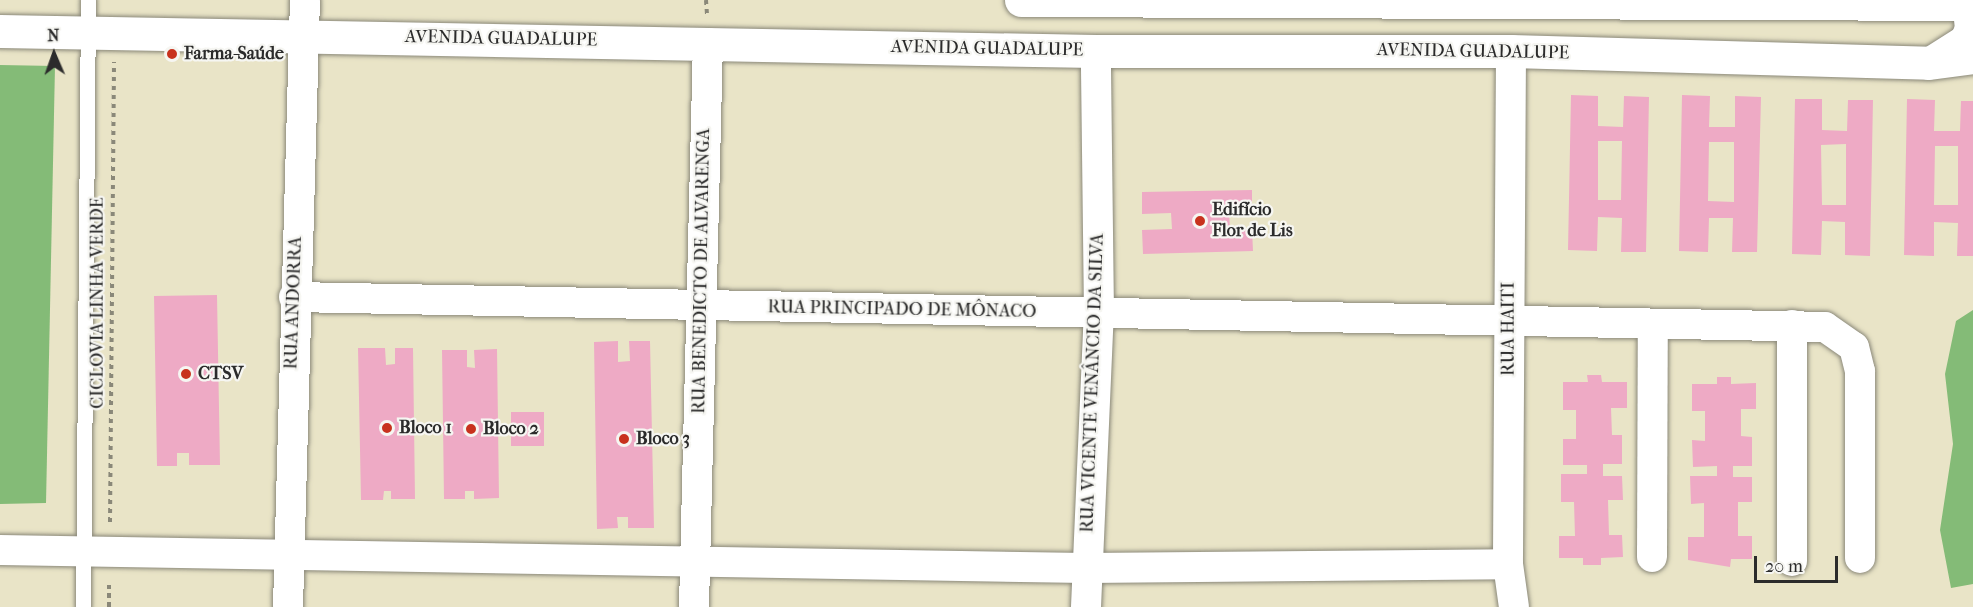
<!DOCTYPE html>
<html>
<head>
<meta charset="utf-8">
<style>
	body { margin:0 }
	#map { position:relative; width:1973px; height:607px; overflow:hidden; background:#e9e4c7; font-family:"IM FELL French Canon",serif }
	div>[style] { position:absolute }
	.forest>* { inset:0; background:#84bb77 }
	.building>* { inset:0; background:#eeaac5; transform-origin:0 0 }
	.path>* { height:4px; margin-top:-2px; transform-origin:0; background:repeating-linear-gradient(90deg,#8a8879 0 4.5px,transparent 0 9px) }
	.roads { filter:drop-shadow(0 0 2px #8a8879) drop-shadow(0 0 2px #8a8879) }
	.lane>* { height:15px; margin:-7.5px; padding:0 7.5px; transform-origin:7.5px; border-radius:7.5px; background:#fff }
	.street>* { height:30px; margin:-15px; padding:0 15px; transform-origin:15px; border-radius:15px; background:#fff }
	.secondary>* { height:33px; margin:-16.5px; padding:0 16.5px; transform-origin:16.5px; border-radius:16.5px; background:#fff }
	.dots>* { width:16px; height:16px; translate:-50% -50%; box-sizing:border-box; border:3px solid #f6f6f2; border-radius:50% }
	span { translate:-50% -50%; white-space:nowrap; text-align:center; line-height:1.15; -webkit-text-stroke:4.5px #f6f6f2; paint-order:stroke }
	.street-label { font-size:18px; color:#2b2b2b }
	.poi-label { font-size:18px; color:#2b2b2b; font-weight:700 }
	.left { translate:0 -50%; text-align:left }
	.north { position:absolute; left:24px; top:24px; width:60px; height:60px; -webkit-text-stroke:4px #f6f6f2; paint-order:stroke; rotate:358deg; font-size:16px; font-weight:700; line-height:24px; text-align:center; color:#2b2b2b }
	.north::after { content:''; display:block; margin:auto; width:21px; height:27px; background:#2b2b2b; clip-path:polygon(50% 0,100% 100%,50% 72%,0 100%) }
	.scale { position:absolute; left:1754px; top:556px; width:84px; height:27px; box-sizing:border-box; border:3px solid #2b2b2b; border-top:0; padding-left:8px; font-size:18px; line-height:21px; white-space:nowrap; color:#2b2b2b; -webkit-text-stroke:4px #f6f6f2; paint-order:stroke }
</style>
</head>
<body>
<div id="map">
	<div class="forest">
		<div style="clip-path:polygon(0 65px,55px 66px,46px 503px,0 504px)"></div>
		<div style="clip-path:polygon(1973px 310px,1973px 584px,1951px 588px,1940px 530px,1953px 444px,1945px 374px,1956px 321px)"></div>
	</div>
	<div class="building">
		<div style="clip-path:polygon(evenodd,1571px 95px,1598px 96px,1598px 126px,1623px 127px,1624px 96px,1649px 97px,1646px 252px,1621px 252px,1622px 218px,1598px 217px,1597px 251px,1568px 250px,1571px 95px,1598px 141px,1622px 141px,1621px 200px,1598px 200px,1598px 141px)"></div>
		<div style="clip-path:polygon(evenodd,1682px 95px,1710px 96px,1709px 127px,1735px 127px,1735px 96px,1761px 97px,1757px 252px,1732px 252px,1733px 218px,1709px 218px,1708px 252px,1679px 251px,1682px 95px,1709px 142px,1734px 142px,1734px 202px,1708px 201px,1709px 142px)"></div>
		<div style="clip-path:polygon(evenodd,1795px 99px,1822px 99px,1822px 130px,1847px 131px,1848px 100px,1873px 100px,1870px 256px,1845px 255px,1845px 222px,1822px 221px,1821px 255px,1792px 254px,1795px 99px,1846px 144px,1846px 205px,1822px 205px,1821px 145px,1846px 144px)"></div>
		<div style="clip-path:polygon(evenodd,1907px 99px,1935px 100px,1934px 131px,1960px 131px,1961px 101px,1973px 101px,1973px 256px,1957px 256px,1958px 223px,1934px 222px,1934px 256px,1904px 255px,1907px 99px,1935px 146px,1958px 146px,1958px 205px,1934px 205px,1935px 146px)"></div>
		<div style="clip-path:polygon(1252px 190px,1252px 210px,1229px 211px,1230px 230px,1252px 229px,1253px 251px,1143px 254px,1142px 230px,1172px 229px,1171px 213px,1142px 214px,1142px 192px)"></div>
		<div style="clip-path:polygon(217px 295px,220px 465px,189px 465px,189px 453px,177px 453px,177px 466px,157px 466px,154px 296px)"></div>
		<div style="clip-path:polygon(618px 341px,618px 362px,630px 361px,629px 341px,650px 341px,654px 528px,628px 528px,628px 517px,617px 517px,618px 528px,597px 529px,594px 342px)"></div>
		<div style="clip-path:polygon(358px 348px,385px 348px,386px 365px,395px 364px,395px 348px,413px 348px,415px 499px,391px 499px,391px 491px,384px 491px,383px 500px,361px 500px)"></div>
		<div style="clip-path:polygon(497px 349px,499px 498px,474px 499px,474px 491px,465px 491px,465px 499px,444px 499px,442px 350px,467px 350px,467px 367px,475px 368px,474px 350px)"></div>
		<div style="clip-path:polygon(1587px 375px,1601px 375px,1602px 382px,1627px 382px,1627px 408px,1611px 408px,1612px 435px,1622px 435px,1622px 464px,1603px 464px,1603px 476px,1622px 476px,1623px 500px,1608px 500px,1609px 535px,1622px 535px,1623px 557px,1601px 558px,1601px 565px,1583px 565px,1583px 558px,1559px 558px,1559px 536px,1575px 536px,1574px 502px,1561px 502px,1561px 474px,1587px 474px,1587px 465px,1563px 465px,1563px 439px,1576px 439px,1576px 410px,1563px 410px,1563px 382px,1588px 382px)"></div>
		<div style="clip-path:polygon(1717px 377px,1731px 377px,1731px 384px,1756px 383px,1756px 409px,1741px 409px,1741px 436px,1752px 437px,1752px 466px,1733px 466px,1733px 477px,1752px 477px,1752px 502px,1738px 502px,1738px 536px,1752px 536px,1752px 559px,1731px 559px,1730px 567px,1688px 560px,1688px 537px,1704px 537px,1704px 503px,1691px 504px,1690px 476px,1717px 476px,1717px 466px,1693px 467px,1692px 440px,1705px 441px,1705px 411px,1692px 411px,1692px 384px,1717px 384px)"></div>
		<div style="left:511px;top:412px;width:33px;height:34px"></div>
	</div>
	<div class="path">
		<div style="left:706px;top:0;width:16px;rotate:86deg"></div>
		<div style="left:110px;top:522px;width:460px;rotate:-89.5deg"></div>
		<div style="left:109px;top:607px;width:26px;rotate:-90deg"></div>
	</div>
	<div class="roads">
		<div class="lane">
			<div style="left:83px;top:607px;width:607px;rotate:-89.53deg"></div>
		</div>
		<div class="street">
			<div style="left:1511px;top:51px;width:513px;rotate:90.34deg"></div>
			<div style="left:1508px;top:564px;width:43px;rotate:82.1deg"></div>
			<div style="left:1929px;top:63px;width:43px;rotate:-32.6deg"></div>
			<div style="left:1965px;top:40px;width:12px;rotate:-66deg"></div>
			<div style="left:1970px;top:29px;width:29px;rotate:-96deg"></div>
			<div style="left:294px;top:297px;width:1531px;rotate:1.12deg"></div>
			<div style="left:1825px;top:327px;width:35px;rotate:35deg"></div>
			<div style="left:1854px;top:347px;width:25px;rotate:76deg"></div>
			<div style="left:1860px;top:371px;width:187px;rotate:90deg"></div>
			<div style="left:0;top:550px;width:1086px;rotate:0.95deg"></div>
			<div style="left:1086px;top:568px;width:422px;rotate:-0.5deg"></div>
			<div style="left:1652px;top:557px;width:232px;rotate:-89.8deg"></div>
			<div style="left:1792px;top:561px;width:236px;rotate:-90deg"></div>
			<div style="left:288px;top:607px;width:607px;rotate:-88.4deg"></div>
			<div style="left:694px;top:607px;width:564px;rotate:-88.58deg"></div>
			<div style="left:1086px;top:607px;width:293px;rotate:-87.5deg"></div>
			<div style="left:1099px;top:314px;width:263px;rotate:-90.7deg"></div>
		</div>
		<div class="secondary">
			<div style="left:1021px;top:0;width:952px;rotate:0.24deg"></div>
			<div style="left:0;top:31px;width:1096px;rotate:1.05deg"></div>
			<div style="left:1096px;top:51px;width:415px"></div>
			<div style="left:1511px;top:51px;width:418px;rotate:1.6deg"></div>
			<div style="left:1929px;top:63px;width:44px;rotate:-7.8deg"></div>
		</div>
	</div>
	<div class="dots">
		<div style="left:172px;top:54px;background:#c8321e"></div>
		<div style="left:1200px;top:221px;background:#c8321e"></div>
		<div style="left:186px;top:374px;background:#c8321e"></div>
		<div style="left:387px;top:428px;background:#c8321e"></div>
		<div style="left:471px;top:429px;background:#c8321e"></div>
		<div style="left:624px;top:439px;background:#c8321e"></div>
	</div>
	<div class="street-label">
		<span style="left:501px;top:39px;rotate:1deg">AVENIDA GUADALUPE</span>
		<span style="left:987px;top:49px;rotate:1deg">AVENIDA GUADALUPE</span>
		<span style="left:1473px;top:52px;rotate:1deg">AVENIDA GUADALUPE</span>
		<span style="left:702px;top:271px;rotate:-89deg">RUA BENEDICTO DE ALVARENGA</span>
		<span style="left:98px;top:303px;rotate:-90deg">CICLOVIA LINHA VERDE</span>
		<span style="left:294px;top:303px;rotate:-88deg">RUA ANDORRA</span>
		<span style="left:902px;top:310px;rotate:1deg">RUA PRINCIPADO DE MÔNACO</span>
		<span style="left:1509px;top:329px;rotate:-90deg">RUA HAITI</span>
		<span style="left:1093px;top:383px;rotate:-88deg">RUA VICENTE VENÂNCIO DA SILVA</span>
	</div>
	<div class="poi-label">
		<span class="left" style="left:184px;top:54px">Farma-Saúde</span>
		<span class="left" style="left:1212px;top:221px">Edifício<br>Flor de Lis</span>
		<span class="left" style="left:198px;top:374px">CTSV</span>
		<span class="left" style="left:399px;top:428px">Bloco 1</span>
		<span class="left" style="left:483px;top:429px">Bloco 2</span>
		<span class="left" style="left:636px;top:439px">Bloco 3</span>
	</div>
	<div class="north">N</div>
	<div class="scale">20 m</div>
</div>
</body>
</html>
